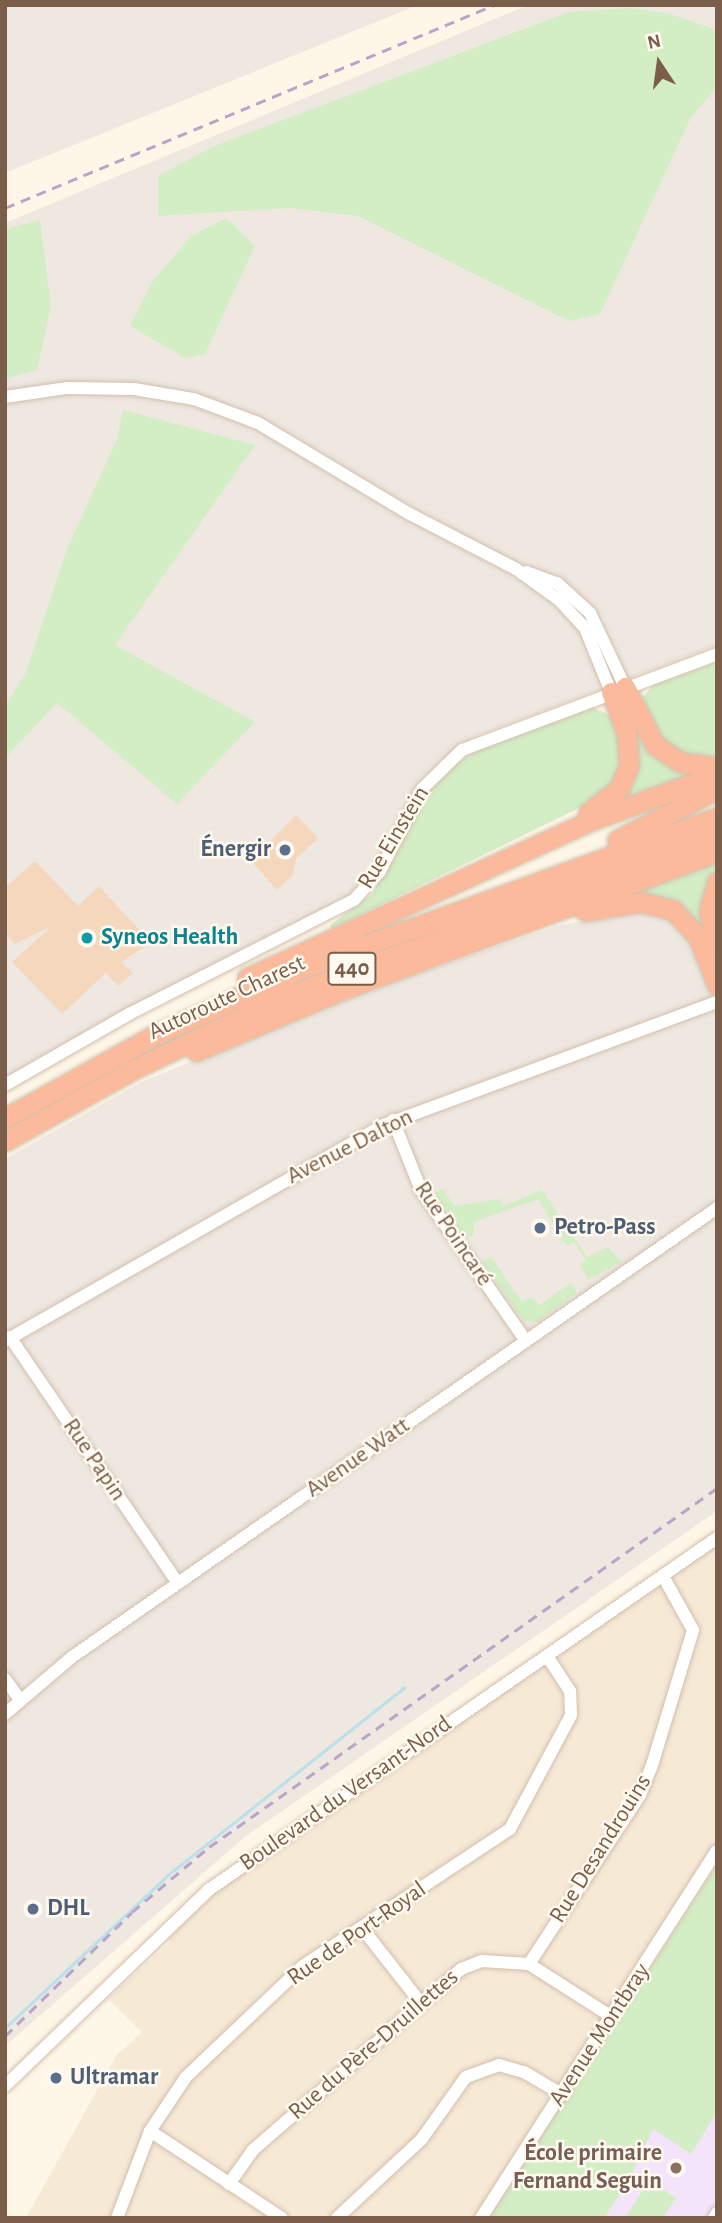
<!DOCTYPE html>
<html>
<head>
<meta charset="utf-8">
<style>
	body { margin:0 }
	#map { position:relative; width:722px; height:2223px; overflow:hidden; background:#fef7e8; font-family:"Alegreya Sans",sans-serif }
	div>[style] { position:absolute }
	.residential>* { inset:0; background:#f6e9d6 }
	.industrial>* { inset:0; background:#eee8e1 }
	.education>* { inset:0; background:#f4e4fb }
	.green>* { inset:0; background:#d3edc5 }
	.stream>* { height:2.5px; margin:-1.25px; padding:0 1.25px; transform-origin:1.25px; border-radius:1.25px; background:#bae0e9 }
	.building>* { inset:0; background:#f5d7be }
	.roads { filter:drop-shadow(0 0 2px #d1bfac) drop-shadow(0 0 2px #d1bfac) }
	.minor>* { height:12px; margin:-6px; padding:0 6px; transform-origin:6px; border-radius:6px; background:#fff }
	.highway>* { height:19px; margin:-9.5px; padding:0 9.5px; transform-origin:9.5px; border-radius:9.5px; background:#fbba9b }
	.rail>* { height:2.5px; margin-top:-1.25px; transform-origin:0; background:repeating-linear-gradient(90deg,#bba4ca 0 10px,transparent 0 17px) }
	.dots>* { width:19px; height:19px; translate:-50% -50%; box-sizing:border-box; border:4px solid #fffaf0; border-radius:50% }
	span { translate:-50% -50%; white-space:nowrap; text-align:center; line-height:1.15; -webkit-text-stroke:5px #fffaf0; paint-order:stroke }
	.shield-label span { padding:2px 5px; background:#fffaf0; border:2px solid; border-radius:5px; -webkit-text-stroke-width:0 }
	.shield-label { font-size:23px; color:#7a5e49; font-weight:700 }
	.street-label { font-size:24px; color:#7a5e49 }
	.service-label { font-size:24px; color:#4e5e75; font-weight:700 }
	.right { translate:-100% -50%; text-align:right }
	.left { translate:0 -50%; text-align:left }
	.culture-label { font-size:24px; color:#0d838f; font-weight:700 }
	.education-label { font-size:24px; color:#785e54; font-weight:700 }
	.frame { position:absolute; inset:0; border:7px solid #7a5e49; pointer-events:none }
	.north { position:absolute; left:624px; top:28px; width:70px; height:70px; -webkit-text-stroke:5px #fffaf0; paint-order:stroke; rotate:347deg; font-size:19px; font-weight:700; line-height:28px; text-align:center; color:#7a5e49 }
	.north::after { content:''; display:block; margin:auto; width:24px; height:32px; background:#7a5e49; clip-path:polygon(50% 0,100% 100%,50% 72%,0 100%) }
</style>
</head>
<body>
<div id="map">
	<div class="residential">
		<div style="clip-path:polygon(717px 1540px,717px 2218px,26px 2218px,116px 2056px,142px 2032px,108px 1999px,170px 1942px,166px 1932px,338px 1792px)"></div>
	</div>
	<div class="industrial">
		<div style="clip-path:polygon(5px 5px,418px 5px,5px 173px)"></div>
		<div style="clip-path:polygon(528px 5px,717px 5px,717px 646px,471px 738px,425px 777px,376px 872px,351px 897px,5px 1081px,5px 223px)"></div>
		<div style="clip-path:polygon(654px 910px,717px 942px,717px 1511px,246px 1836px,5px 2046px,5px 1159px,142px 1082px,326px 1005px,560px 925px)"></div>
	</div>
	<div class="education">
		<div style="clip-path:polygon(717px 2112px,717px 2210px,711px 2218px,604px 2218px,628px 2182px,652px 2128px,691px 2154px)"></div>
	</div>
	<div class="green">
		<div style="clip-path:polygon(631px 8px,670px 14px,717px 30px,717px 86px,690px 119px,600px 314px,569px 321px,358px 216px,291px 208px,158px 216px,158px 176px,212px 147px,569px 12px)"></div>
		<div style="clip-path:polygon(226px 218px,255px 246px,205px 354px,185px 358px,130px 326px,152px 282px,191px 236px)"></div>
		<div style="clip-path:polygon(40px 220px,51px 306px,37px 370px,5px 379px,5px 229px)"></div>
		<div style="clip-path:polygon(123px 410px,255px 445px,115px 645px,255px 722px,177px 804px,57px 703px,5px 758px,5px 706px,26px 672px,67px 549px,117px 439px)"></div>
		<div style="clip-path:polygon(717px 662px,717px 758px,690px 758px,666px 746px,641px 699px,654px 685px)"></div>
		<div style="clip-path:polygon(593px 708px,613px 716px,622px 744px,617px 778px,600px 798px,331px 929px,330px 925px,372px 894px,429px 790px,454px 765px,477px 750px)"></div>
		<div style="clip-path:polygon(636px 734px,647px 748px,688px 775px,620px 801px)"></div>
		<div style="clip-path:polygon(717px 860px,707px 931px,624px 894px)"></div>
		<div style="clip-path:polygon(443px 1189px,454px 1206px,500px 1199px,503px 1206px,542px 1190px,587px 1257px,608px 1247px,622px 1262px,588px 1280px,580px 1264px,586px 1260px,574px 1242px,567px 1246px,538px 1199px,474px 1222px,474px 1235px,466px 1238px,434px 1193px)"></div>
		<div style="clip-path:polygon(491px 1257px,522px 1302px,532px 1297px,539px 1305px,571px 1283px,577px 1293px,537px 1322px,524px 1321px,482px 1262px)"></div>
		<div style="clip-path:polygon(717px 1865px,717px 2112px,691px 2154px,653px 2129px,628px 2182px,604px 2218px,489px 2218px)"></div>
		<div style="clip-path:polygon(649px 2180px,676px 2198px,663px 2218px,625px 2218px)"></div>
	</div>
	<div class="stream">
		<div style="left:5px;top:2028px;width:225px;rotate:-43.2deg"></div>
		<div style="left:169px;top:1874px;width:300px;rotate:-38.4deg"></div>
	</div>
	<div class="building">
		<div style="clip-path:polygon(296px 815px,318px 838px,296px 859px,293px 875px,277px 890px,251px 861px)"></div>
		<div style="clip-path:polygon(35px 861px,78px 906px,99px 886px,144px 935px,140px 939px,146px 946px,121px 962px,133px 973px,118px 986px,106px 973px,62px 1014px,12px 962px,52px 926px,15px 944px,5px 934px,5px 888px)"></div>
	</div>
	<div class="roads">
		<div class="minor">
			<div style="left:5px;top:397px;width:63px;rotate:-8.3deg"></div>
			<div style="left:67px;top:388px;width:67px;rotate:0.9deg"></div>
			<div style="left:134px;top:389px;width:61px;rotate:9.5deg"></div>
			<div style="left:194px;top:399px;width:68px;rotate:20.6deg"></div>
			<div style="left:258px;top:423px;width:175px;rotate:31deg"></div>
			<div style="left:408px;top:513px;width:122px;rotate:27.4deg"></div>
			<div style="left:516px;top:569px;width:53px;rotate:35.8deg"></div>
			<div style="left:559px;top:600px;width:38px;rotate:47deg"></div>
			<div style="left:585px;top:628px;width:69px;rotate:67.9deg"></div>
			<div style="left:526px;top:572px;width:33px;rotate:20deg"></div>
			<div style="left:557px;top:583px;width:45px;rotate:42.3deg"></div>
			<div style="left:590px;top:613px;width:82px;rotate:64.7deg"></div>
			<div style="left:5px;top:1085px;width:143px;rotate:-29.8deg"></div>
			<div style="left:129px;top:1014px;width:252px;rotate:-26.9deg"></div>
			<div style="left:354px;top:900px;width:39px;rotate:-48deg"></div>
			<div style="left:380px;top:871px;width:92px;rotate:-62.9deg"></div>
			<div style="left:422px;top:789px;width:56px;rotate:-44.3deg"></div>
			<div style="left:462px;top:750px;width:272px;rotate:-20.6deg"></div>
			<div style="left:393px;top:1120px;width:75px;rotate:68.2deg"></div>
			<div style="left:421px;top:1190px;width:184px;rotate:55.2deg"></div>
			<div style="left:10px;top:1337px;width:298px;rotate:55.7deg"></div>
			<div style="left:5px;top:1341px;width:436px;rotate:-29.7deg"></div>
			<div style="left:384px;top:1125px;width:355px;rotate:-20.3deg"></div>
			<div style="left:5px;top:1679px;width:26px;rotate:54deg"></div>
			<div style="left:5px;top:1714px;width:88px;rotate:-40.4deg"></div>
			<div style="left:72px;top:1657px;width:786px;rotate:-34.84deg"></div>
			<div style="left:362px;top:1928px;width:94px;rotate:51.9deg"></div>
			<div style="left:529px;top:1964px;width:202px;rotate:-56.7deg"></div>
			<div style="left:640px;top:1795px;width:35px;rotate:-68deg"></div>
			<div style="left:653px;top:1762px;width:138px;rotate:-73.1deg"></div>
			<div style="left:693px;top:1630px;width:62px;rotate:-119.1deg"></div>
			<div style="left:5px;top:2086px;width:284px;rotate:-43.9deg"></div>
			<div style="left:210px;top:1889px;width:617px;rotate:-34.7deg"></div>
			<div style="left:150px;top:2131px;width:158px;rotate:33.4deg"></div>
			<div style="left:229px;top:2184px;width:42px;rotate:-54.8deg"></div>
			<div style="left:253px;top:2150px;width:276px;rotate:-41deg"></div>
			<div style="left:461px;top:1969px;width:22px;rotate:-21deg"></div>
			<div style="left:482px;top:1961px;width:47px;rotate:3.7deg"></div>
			<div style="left:529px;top:1964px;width:98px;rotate:32.6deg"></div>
			<div style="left:117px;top:2218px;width:93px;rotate:-69.2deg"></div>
			<div style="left:150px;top:2131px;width:65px;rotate:-56.3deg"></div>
			<div style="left:186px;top:2077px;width:161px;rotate:-43.5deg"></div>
			<div style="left:303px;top:1966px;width:248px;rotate:-33.5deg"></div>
			<div style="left:510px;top:1829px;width:129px;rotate:-61.8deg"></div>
			<div style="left:571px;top:1715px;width:24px;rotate:-92deg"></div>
			<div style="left:570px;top:1691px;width:42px;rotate:-123.3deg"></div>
			<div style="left:337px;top:2218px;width:115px;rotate:-42.9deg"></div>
			<div style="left:421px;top:2140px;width:77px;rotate:-54.5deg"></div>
			<div style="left:466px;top:2077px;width:35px;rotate:-20deg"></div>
			<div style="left:499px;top:2065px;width:26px;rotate:16deg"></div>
			<div style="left:524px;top:2072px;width:45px;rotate:30.5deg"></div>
			<div style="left:481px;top:2218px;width:436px;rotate:-57.3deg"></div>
			<div style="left:714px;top:2218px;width:6px;rotate:-59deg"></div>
		</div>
		<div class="highway">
			<div style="left:625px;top:687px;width:65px;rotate:62.7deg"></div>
			<div style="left:655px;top:745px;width:30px;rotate:34deg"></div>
			<div style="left:680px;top:762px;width:37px;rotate:8deg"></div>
			<div style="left:588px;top:813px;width:39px;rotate:-38deg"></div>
			<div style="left:619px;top:789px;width:26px;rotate:-67deg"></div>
			<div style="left:629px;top:765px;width:31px;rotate:-94deg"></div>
			<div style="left:627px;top:734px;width:45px;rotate:-110.9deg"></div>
			<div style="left:617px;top:840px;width:112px;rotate:-27deg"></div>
			<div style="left:717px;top:882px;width:29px;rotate:106deg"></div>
			<div style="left:709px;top:910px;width:35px;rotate:77deg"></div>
			<div style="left:585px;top:911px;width:57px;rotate:-9.1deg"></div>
			<div style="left:641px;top:902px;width:33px;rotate:14deg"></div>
			<div style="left:673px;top:910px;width:37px;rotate:47deg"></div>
			<div style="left:698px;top:937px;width:52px;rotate:68.4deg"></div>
			<div style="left:247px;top:978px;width:383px;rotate:-24.6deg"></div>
			<div style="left:595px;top:819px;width:130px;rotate:-20.2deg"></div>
			<div style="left:196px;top:1051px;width:160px;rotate:-22.7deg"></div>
			<div style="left:344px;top:989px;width:397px;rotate:-20.2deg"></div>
			<div style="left:5px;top:1118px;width:171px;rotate:-29deg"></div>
			<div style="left:155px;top:1035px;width:162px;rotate:-24.4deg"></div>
			<div style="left:303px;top:968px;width:441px;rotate:-20deg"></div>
			<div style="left:5px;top:1141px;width:145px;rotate:-29.2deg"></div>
			<div style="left:132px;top:1070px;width:163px;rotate:-25.8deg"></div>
			<div style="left:279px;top:999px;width:468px;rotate:-20.5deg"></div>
		</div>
	</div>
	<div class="rail">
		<div style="left:5px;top:208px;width:529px;rotate:-22.54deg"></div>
		<div style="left:5px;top:2036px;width:177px;rotate:-44.3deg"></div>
		<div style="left:132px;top:1912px;width:101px;rotate:-40.2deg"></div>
		<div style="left:209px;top:1847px;width:622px;rotate:-35.25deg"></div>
	</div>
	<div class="dots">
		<div style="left:285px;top:850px;background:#5c6f8a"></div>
		<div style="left:87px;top:938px;background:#0f9aa8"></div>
		<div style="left:540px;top:1228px;background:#5c6f8a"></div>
		<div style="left:33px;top:1909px;background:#5c6f8a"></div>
		<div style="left:56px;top:2078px;background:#5c6f8a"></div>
		<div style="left:676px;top:2168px;background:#8d6e63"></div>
	</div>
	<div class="shield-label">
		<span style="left:352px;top:969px">440</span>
	</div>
	<div class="street-label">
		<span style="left:394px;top:838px;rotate:-59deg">Rue Einstein</span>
		<span style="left:227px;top:998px;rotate:-25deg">Autoroute Charest</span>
		<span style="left:350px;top:1147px;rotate:-27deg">Avenue Dalton</span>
		<span style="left:453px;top:1234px;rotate:56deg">Rue Poincaré</span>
		<span style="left:358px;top:1458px;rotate:-35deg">Avenue Watt</span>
		<span style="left:94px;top:1460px;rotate:56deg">Rue Papin</span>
		<span style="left:346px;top:1794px;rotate:-35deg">Boulevard du Versant-Nord</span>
		<span style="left:601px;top:1849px;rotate:-58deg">Rue Desandrouins</span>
		<span style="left:357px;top:1934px;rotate:-35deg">Rue de Port-Royal</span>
		<span style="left:600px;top:2035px;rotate:-57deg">Avenue Montbray</span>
		<span style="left:374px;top:2045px;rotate:-41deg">Rue du Père-Druillettes</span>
	</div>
	<div class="service-label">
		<span class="right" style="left:271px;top:850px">Énergir</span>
		<span class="left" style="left:554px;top:1228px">Petro-Pass</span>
		<span class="left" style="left:47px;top:1909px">DHL</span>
		<span class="left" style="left:70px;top:2078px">Ultramar</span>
	</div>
	<div class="culture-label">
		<span class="left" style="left:101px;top:938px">Syneos Health</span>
	</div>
	<div class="education-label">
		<span class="right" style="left:662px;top:2168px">École primaire<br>Fernand Seguin</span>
	</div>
	<div class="frame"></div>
	<div class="north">N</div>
</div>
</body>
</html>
